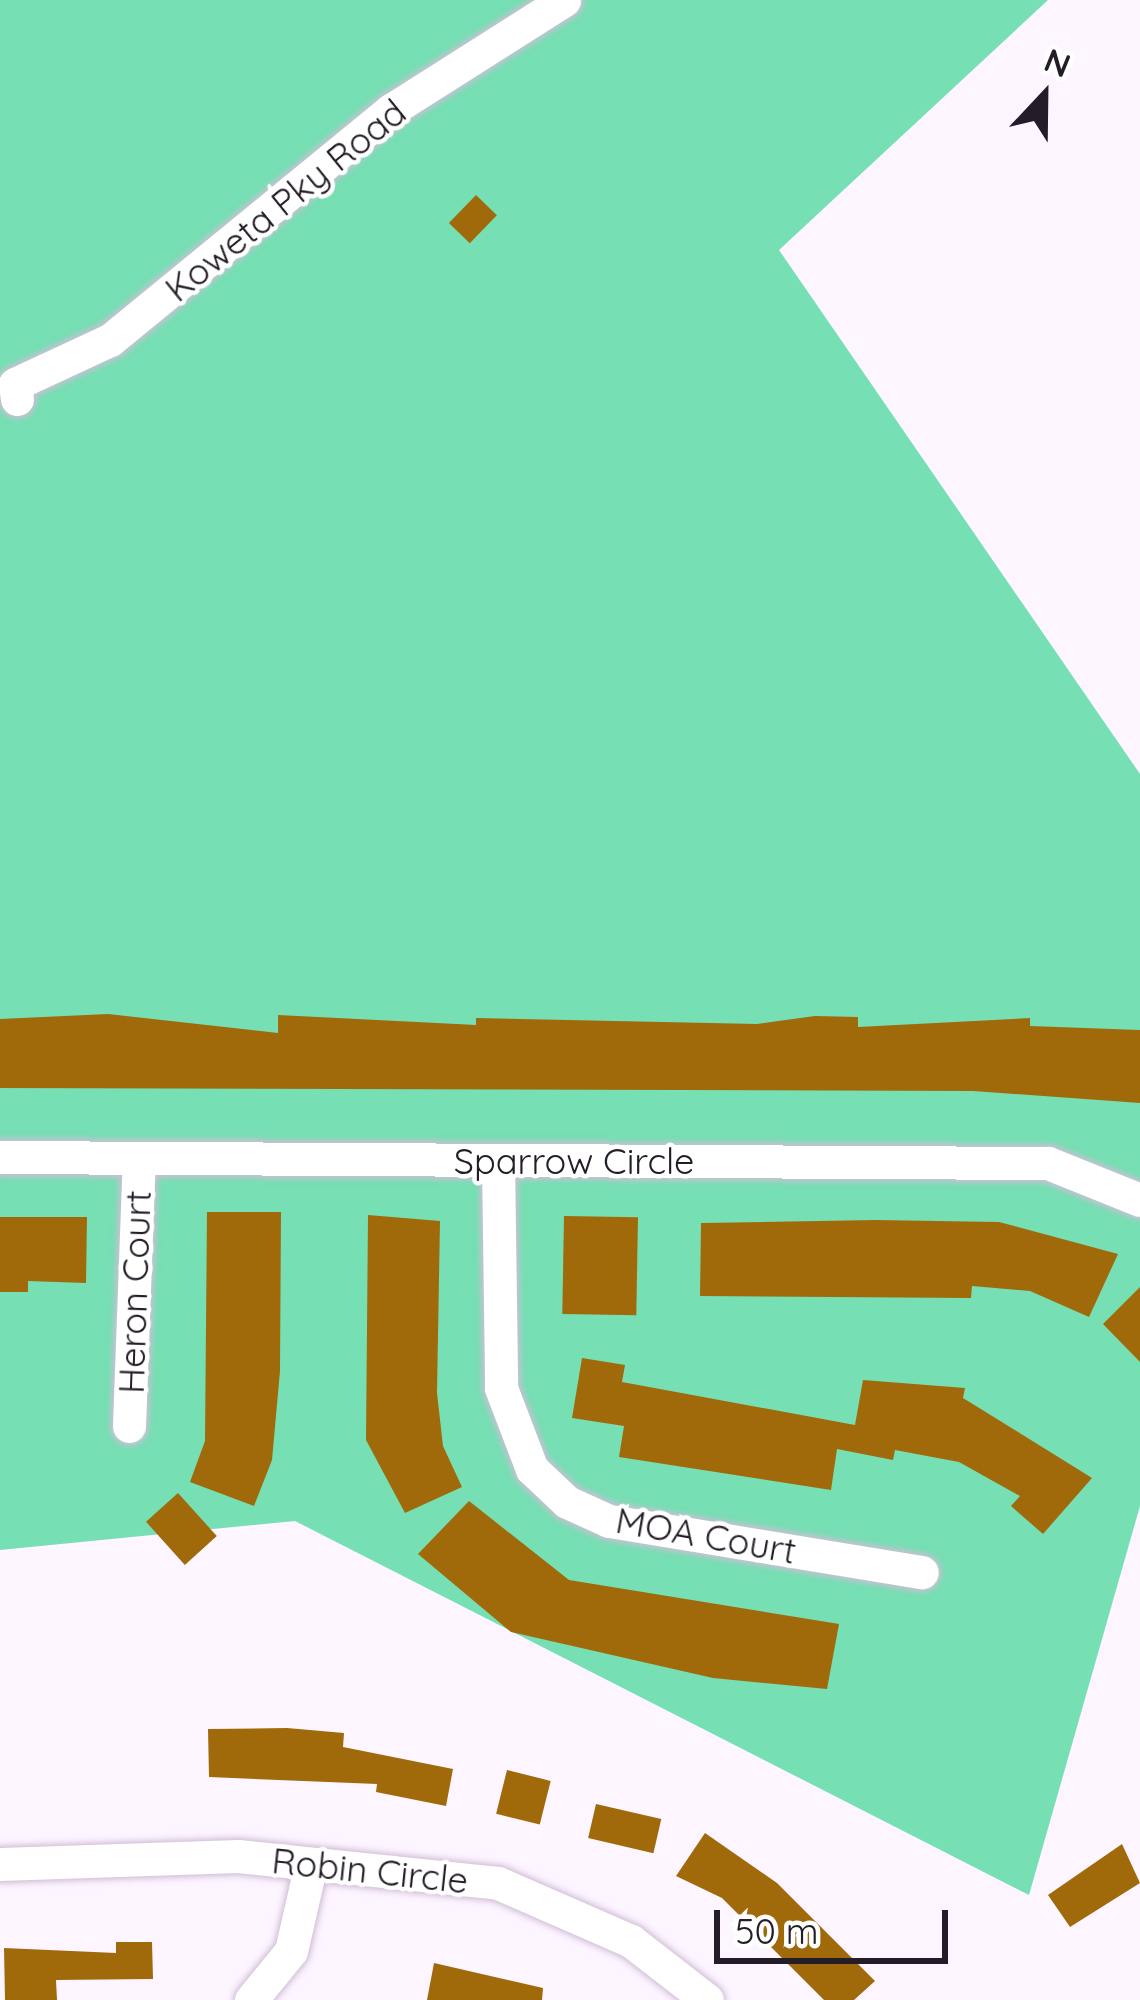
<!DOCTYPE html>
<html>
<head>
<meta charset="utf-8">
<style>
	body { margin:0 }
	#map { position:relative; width:1140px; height:2000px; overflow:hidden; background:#fdf5ff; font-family:Quicksand,sans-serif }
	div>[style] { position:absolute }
	.forest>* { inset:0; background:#76dfb3 }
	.building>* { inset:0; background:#a06a0a; transform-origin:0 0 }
	.roads { filter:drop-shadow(0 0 3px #d1bdd7) drop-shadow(0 0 3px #d1bdd7) }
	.minor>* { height:33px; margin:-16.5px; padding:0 16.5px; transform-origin:16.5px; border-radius:16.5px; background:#fff }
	span { translate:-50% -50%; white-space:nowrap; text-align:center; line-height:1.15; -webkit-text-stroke:9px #fff; paint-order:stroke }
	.street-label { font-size:36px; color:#241d27 }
	.north { position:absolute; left:984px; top:36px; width:120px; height:120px; -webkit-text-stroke:9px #fff; paint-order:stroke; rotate:22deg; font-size:33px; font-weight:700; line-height:48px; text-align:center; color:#241d27 }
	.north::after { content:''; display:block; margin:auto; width:42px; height:54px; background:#241d27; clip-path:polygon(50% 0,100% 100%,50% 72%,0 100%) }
	.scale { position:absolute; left:714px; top:1910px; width:234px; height:54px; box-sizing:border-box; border:6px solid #241d27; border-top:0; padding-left:15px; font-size:36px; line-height:42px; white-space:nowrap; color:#241d27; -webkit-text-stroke:9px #fff; paint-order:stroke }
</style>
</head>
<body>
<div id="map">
	<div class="forest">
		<div style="clip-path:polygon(0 0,1048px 0,779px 250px,1140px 774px,1140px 1506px,1029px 1895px,295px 1521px,0 1550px)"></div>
	</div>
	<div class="building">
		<div style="left:476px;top:195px;width:29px;height:39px;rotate:44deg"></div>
		<div style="clip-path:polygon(108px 1014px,278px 1033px,278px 1015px,476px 1025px,476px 1018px,757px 1024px,815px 1016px,858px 1017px,858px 1027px,1030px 1018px,1030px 1026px,1140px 1030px,1140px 1103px,973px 1091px,0 1088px,0 1019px)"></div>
		<div style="clip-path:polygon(207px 1212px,281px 1212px,280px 1371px,272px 1460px,254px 1506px,190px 1482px,205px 1441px)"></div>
		<div style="clip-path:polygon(368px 1215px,440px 1221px,437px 1393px,443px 1446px,462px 1487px,405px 1513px,366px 1440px)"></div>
		<div style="left:564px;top:1216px;width:74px;height:98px;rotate:1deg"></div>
		<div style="clip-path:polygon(0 1217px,87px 1217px,86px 1283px,28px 1281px,28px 1292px,0 1292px)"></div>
		<div style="clip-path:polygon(876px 1220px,999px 1222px,1118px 1254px,1089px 1317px,1030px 1291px,972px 1286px,971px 1298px,700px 1296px,701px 1223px)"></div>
		<div style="clip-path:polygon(1140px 1287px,1140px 1362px,1103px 1324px)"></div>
		<div style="clip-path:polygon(582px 1358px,625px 1365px,622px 1382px,855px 1425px,863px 1380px,965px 1388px,963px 1398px,1092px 1478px,1043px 1534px,1011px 1506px,1020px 1496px,959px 1462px,895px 1450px,893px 1460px,837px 1449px,831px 1490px,619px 1457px,624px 1426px,572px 1418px)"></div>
		<div style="left:178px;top:1493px;width:58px;height:43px;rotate:48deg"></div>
		<div style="clip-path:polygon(469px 1501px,569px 1580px,839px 1624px,827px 1689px,713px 1678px,511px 1632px,418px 1554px)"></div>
		<div style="clip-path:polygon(287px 1728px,344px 1733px,343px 1747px,453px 1769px,446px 1806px,376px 1792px,377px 1784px,209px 1777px,208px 1729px)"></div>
		<div style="left:507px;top:1770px;width:45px;height:45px;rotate:14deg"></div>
		<div style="left:596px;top:1804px;width:67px;height:35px;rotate:13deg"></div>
		<div style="clip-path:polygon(705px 1833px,777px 1883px,875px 1981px,854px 2000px,824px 2000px,722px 1898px,676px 1876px)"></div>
		<div style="clip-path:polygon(1122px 1844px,1140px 1883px,1070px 1927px,1048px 1895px)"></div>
		<div style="clip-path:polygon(116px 1942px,152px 1942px,153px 1979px,56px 1980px,57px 2000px,5px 2000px,4px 1948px,116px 1953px)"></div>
		<div style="clip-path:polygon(434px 1963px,543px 1988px,542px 2000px,427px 2000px)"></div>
	</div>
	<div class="roads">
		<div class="minor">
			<div style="left:17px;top:399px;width:15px;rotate:-98deg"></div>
			<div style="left:15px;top:384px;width:105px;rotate:-24.9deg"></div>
			<div style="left:110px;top:340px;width:363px;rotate:-39.3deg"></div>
			<div style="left:391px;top:110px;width:205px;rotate:-32.4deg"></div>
			<div style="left:0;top:1157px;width:1048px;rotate:0.33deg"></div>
			<div style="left:1048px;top:1163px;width:99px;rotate:21.9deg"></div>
			<div style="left:498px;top:1160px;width:228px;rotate:89.2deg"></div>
			<div style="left:501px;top:1388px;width:87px;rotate:69.1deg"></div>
			<div style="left:532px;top:1469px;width:48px;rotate:43.3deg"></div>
			<div style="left:567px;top:1502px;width:46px;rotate:24.3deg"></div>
			<div style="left:609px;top:1521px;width:317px;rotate:9.3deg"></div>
			<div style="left:129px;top:1426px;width:268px;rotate:-87.9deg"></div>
			<div style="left:0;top:1864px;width:238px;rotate:-1.9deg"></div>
			<div style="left:238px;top:1856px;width:261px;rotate:5.9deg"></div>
			<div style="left:498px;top:1883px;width:145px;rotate:23.6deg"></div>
			<div style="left:631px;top:1941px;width:96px;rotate:37.8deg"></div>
			<div style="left:251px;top:2000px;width:63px;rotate:-50.8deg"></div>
			<div style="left:291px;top:1951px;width:89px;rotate:-77.1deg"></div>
		</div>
	</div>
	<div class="street-label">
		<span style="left:285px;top:200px;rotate:-39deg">Koweta Pky Road</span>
		<span style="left:574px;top:1161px">Sparrow Circle</span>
		<span style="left:134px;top:1292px;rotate:-88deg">Heron Court</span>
		<span style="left:706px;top:1535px;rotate:10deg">MOA Court</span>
		<span style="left:370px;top:1870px;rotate:6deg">Robin Circle</span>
	</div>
	<div class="north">N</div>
	<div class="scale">50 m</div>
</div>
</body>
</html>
